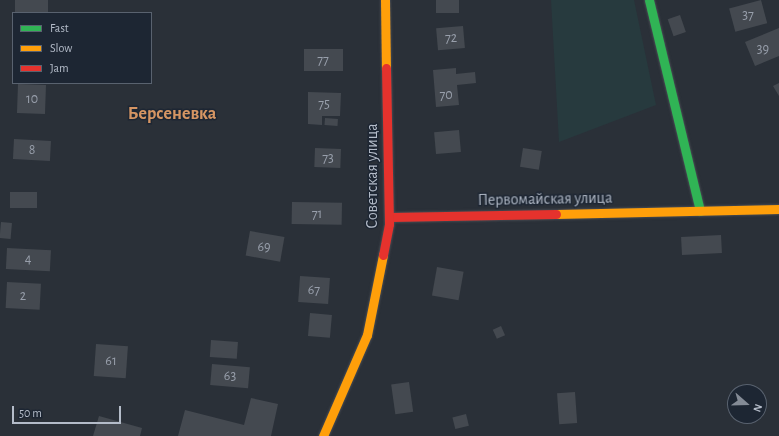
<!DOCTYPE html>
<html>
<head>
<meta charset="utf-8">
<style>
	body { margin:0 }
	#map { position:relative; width:779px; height:436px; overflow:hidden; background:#2a3038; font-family:"Alegreya Sans",sans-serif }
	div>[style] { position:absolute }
	.green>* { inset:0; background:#273a3e }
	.building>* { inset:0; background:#444950; transform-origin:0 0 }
	.roads { filter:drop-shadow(0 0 1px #484c53) drop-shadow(0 0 1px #484c53) }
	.fast>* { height:9px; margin:-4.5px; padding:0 4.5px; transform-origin:4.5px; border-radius:4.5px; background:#30b455 }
	.slow>* { height:9px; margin:-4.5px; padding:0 4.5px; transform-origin:4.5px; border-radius:4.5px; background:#ff9f0a }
	.jam>* { height:9px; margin:-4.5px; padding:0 4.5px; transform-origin:4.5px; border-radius:4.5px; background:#e5322d }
	span { translate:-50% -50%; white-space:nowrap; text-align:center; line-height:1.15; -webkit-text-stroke:3px #1d2633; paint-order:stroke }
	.number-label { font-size:14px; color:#989fab }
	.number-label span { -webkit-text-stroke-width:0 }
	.street-label { font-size:16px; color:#b4bcc9 }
	.quarter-label { font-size:18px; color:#d59563; font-weight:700 }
	.legend { position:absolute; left:12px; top:12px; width:140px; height:72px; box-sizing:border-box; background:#1d2633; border:1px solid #59626f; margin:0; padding:5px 7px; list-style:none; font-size:12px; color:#b4bcc9 }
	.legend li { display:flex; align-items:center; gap:8px; height:20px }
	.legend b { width:20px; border:1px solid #59626f }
	.north { position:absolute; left:727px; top:384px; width:40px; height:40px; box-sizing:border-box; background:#1d2633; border:1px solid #59626f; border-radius:50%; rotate:110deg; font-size:11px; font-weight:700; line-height:16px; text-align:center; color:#b4bcc9 }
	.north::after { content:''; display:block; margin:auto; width:14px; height:18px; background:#848b96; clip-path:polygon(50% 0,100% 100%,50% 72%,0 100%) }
	.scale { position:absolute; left:12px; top:406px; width:109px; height:18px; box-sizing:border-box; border:2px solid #b4bcc9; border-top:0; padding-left:5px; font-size:12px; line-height:14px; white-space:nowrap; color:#b4bcc9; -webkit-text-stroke:3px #1d2633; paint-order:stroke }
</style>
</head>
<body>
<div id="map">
	<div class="green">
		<div style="clip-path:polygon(551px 0,634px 0,656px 105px,559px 142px)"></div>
	</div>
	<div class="building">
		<div style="left:15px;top:0;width:33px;height:13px"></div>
		<div style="left:459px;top:0;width:13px;height:23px;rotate:90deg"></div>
		<div style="left:761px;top:0;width:24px;height:33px;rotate:75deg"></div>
		<div style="left:680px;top:15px;width:18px;height:13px;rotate:71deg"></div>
		<div style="left:463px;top:26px;width:22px;height:27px;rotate:85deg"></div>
		<div style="clip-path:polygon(779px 28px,779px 56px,755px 66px,745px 42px)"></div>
		<div style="left:304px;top:49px;width:39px;height:22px"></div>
		<div style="clip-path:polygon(456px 68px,456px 74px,475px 72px,476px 83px,457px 85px,459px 105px,436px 107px,433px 70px)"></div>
		<div style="clip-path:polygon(779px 83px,779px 96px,773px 86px)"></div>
		<div style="left:18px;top:84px;width:28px;height:29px;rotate:2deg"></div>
		<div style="clip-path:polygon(308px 92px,341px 93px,340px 116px,322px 116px,322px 125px,308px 124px)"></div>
		<div style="left:325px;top:118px;width:13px;height:7px;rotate:4deg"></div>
		<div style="left:459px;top:130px;width:22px;height:25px;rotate:85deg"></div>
		<div style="left:14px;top:139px;width:37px;height:20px;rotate:3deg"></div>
		<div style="left:315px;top:148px;width:26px;height:19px;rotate:2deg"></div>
		<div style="left:523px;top:148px;width:19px;height:19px;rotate:9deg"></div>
		<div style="left:10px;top:192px;width:27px;height:16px"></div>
		<div style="left:292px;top:202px;width:50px;height:22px;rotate:1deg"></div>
		<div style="left:1px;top:222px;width:11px;height:16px;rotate:5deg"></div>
		<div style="left:250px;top:231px;width:35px;height:25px;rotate:10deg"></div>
		<div style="left:721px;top:235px;width:18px;height:40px;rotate:87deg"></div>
		<div style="left:7px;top:248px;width:44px;height:21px;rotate:3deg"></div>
		<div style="left:437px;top:267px;width:27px;height:29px;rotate:10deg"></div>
		<div style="left:300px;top:276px;width:30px;height:26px;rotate:4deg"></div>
		<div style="left:7px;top:282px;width:34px;height:26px;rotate:3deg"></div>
		<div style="left:310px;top:313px;width:22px;height:23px;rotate:5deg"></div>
		<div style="left:501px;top:326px;width:10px;height:9px;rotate:66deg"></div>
		<div style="left:211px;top:340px;width:27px;height:17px;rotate:4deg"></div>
		<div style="left:96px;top:344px;width:32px;height:32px;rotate:4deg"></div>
		<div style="left:212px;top:364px;width:38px;height:21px;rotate:5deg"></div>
		<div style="left:409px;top:382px;width:30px;height:18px;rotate:82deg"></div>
		<div style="left:575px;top:392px;width:31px;height:18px;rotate:86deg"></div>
		<div style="clip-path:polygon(251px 398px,278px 404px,271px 436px,178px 436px,185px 410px,244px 425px)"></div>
		<div style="left:466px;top:414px;width:12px;height:14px;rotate:76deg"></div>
		<div style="clip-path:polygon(99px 416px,142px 428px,140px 436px,93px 436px)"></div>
	</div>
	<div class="roads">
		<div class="fast">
			<div style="left:649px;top:0;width:217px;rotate:76.4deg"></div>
		</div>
		<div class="slow">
			<div style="left:385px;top:0;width:68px;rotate:89.2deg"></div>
			<div style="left:556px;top:214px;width:223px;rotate:-1.3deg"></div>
			<div style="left:323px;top:436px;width:110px;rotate:-66.5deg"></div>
			<div style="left:367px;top:335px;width:82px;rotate:-78.7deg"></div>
		</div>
		<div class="jam">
			<div style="left:390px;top:217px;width:166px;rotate:-1deg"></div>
			<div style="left:383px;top:255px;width:32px;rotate:-79deg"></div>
			<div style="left:389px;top:224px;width:156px;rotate:-91.1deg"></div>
		</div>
	</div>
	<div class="number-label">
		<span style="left:748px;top:15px">37</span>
		<span style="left:451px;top:38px">72</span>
		<span style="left:763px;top:49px">39</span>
		<span style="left:323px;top:60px">77</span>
		<span style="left:446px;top:95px">70</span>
		<span style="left:32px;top:99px">10</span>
		<span style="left:324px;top:104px">75</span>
		<span style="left:32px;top:150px">8</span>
		<span style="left:328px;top:158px">73</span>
		<span style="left:317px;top:214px">71</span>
		<span style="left:264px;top:247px">69</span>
		<span style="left:28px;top:259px">4</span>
		<span style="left:314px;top:290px">67</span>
		<span style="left:23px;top:296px">2</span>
		<span style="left:111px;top:361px">61</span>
		<span style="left:230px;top:376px">63</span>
	</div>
	<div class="street-label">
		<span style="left:372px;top:176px;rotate:-90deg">Советская улица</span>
		<span style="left:545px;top:199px;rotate:-1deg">Первомайская улица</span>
	</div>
	<div class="quarter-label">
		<span style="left:172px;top:114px">Берсеневка</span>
	</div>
	<ul class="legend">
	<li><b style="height:5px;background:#30b455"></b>Fast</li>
	<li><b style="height:5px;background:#ff9f0a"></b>Slow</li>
	<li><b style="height:5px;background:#e5322d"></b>Jam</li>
	</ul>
	<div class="north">N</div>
	<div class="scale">50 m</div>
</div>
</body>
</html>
